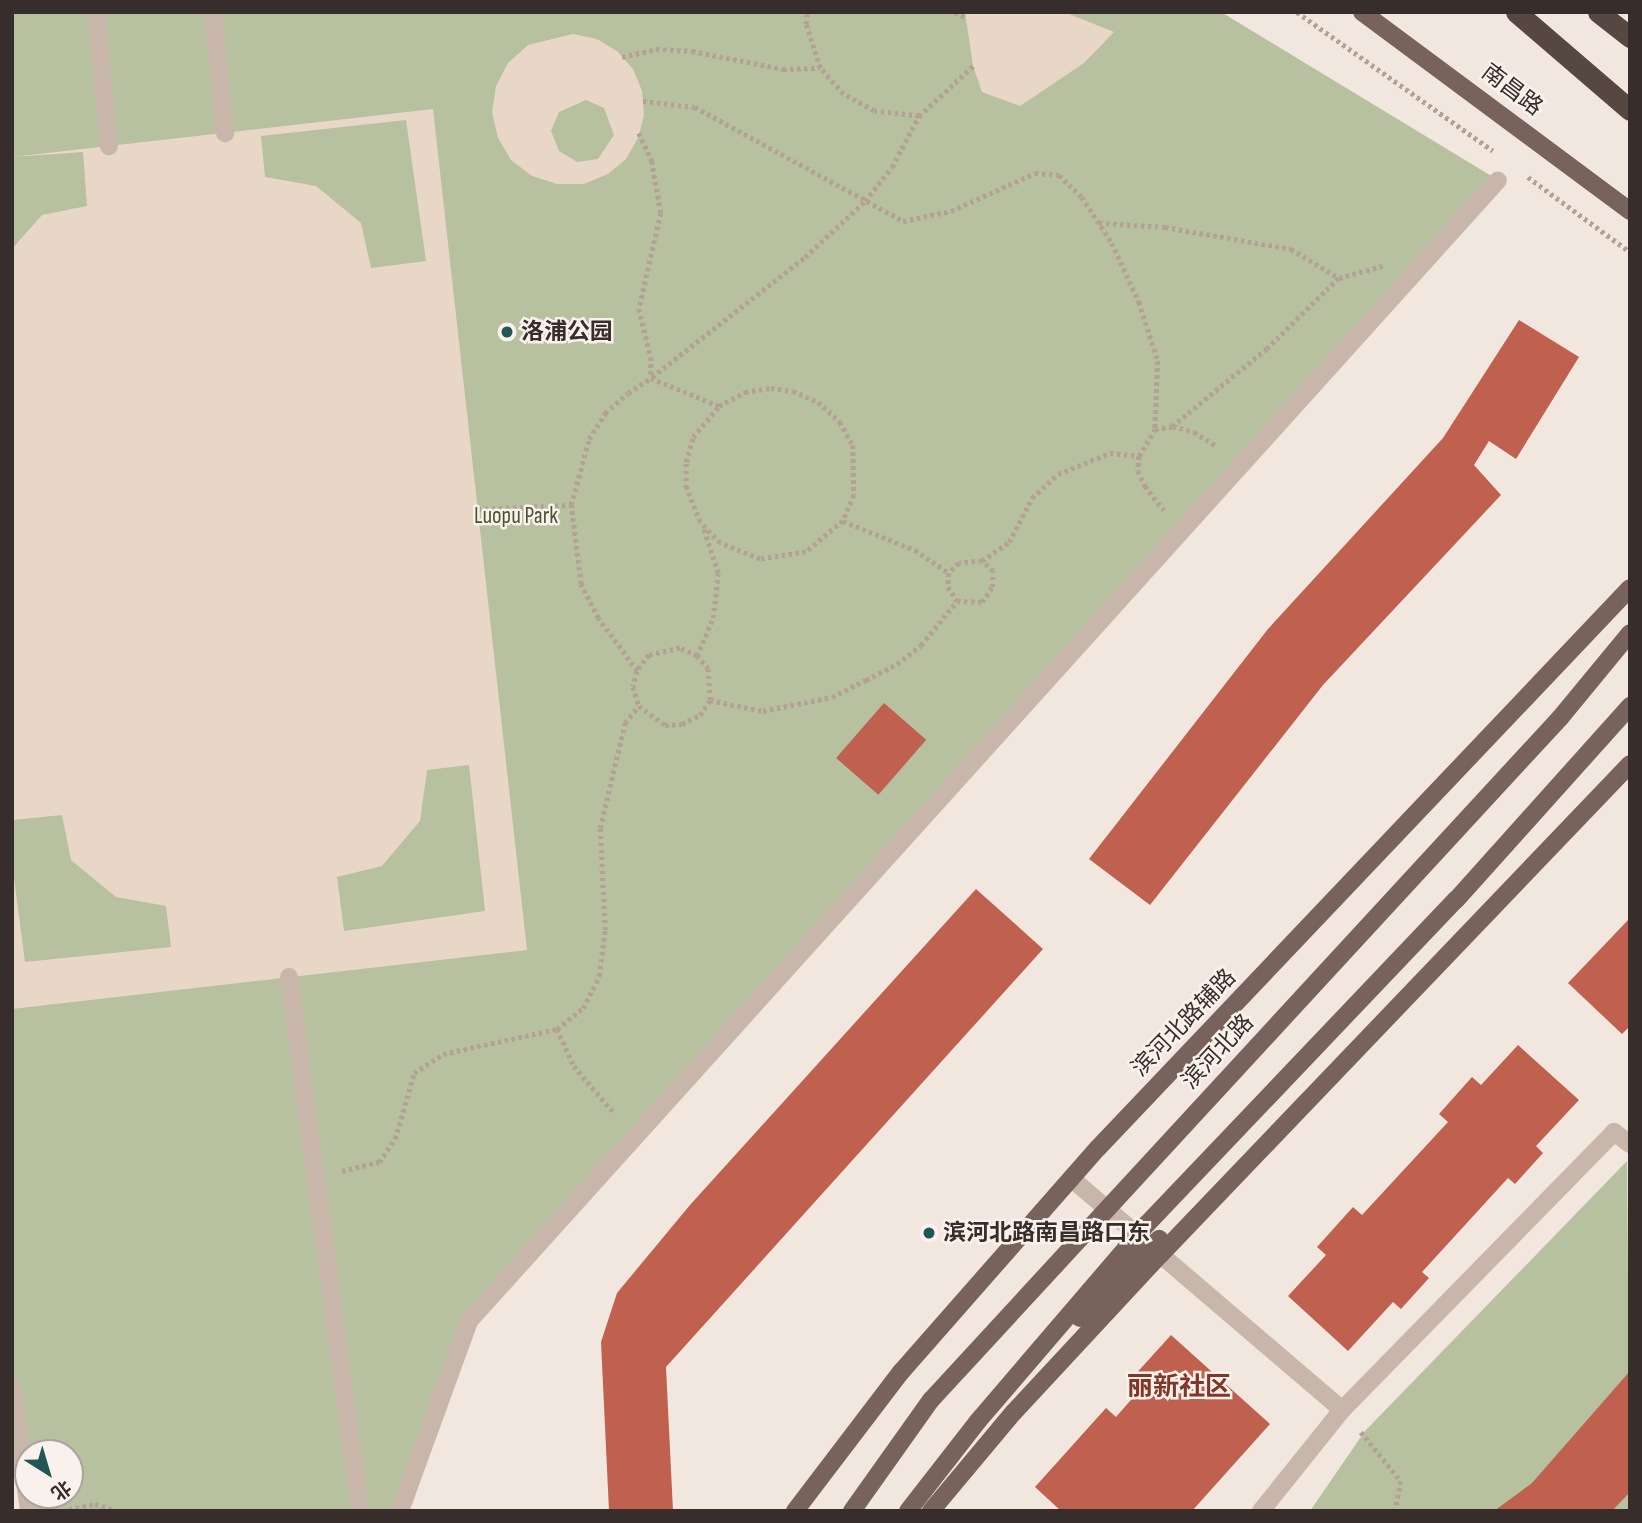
<!DOCTYPE html>
<html>
<head>
<meta charset="utf-8">
<style>
	body { margin:0 }
	#map { position:relative; width:1642px; height:1523px; overflow:hidden; background:#f1e7de; font-family:"Sofia Sans Condensed","Noto Sans SC",sans-serif }
	div>[style] { position:absolute }
	.green>* { inset:0; background:#b7c09f }
	.plaza>* { inset:0; background:#e8d7c6 }
	.building>* { inset:0; background:#bf614e; transform-origin:0 0 }
	.path>* { height:4.5px; margin-top:-2.25px; transform-origin:0; background:repeating-linear-gradient(90deg,#b5a095 0 3.5px,transparent 0 7px) }
	.minor>* { height:18px; margin:-9px; padding:0 9px; transform-origin:9px; border-radius:9px; background:#c9b6ab }
	.major>* { height:18px; margin:-9px; padding:0 9px; transform-origin:9px; border-radius:9px; background:#78635c }
	.highway>* { height:21px; margin:-10.5px; padding:0 10.5px; transform-origin:10.5px; border-radius:10.5px; background:#574741 }
	.dots>* { width:19px; height:19px; translate:-50% -50%; box-sizing:border-box; border:4px solid #f9f1eb; border-radius:50% }
	span { translate:-50% -50%; white-space:nowrap; text-align:center; line-height:1.15; -webkit-text-stroke:5px #f9f1eb; paint-order:stroke }
	.street-label { font-size:23px; color:#372d2a }
	.poi-label { font-size:23px; color:#372d2a; font-weight:700 }
	.left { translate:0 -50%; text-align:left }
	.park-label { font-size:23px; color:#49542f }
	.quarter-label { font-size:26px; color:#823627; font-weight:700 }
	.frame { position:absolute; inset:0; border:14px solid #372d2a; pointer-events:none }
	.north { position:absolute; left:14px; top:1439px; width:70px; height:70px; box-sizing:border-box; background:#f9f1eb; border:2px solid #aba39e; border-radius:50%; rotate:143deg; font-size:19px; font-weight:700; line-height:28px; text-align:center; color:#372d2a }
	.north::after { content:''; display:block; margin:auto; width:24px; height:32px; background:#215656; clip-path:polygon(50% 0,100% 100%,50% 72%,0 100%) }
</style>
</head>
<body>
<div id="map">
	<div class="green">
		<div style="clip-path:polygon(evenodd,12px 12px,1221px 12px,1498px 180px,469px 1321px,400px 1511px,29px 1511px,12px 1388px,12px 12px,28px 1453px,70px 1453px,70px 1495px,28px 1495px,28px 1453px)"></div>
		<div style="clip-path:polygon(1627px 1161px,1630px 1511px,1310px 1511px,1365px 1431px)"></div>
	</div>
	<div class="plaza">
		<div style="clip-path:polygon(965px 12px,1064px 12px,1114px 32px,1084px 63px,1020px 106px,982px 92px,973px 66px)"></div>
		<div style="clip-path:polygon(evenodd,573px 34px,597px 39px,617px 51px,633px 69px,642px 91px,644px 115px,638px 138px,626px 159px,608px 174px,584px 184px,557px 184px,532px 176px,511px 160px,498px 138px,492px 112px,496px 86px,508px 63px,528px 45px,573px 34px,586px 100px,604px 108px,614px 135px,598px 159px,577px 162px,559px 151px,551px 131px,559px 112px,586px 100px)"></div>
		<div style="clip-path:polygon(evenodd,433px 109px,527px 950px,12px 1009px,12px 863px,25px 962px,171px 947px,166px 906px,116px 897px,71px 860px,62px 815px,12px 820px,12px 249px,42px 215px,87px 206px,83px 152px,12px 157px,433px 109px,406px 120px,426px 261px,371px 268px,361px 223px,316px 186px,265px 177px,261px 136px,406px 120px,433px 109px,469px 765px,485px 911px,344px 931px,337px 877px,382px 866px,420px 821px,427px 770px,469px 765px)"></div>
	</div>
	<div class="building">
		<div style="clip-path:polygon(1519px 320px,1579px 357px,1516px 459px,1489px 441px,1474px 465px,1501px 495px,1323px 685px,1150px 905px,1089px 859px,1268px 629px,1443px 438px)"></div>
		<div style="left:884px;top:703px;width:56px;height:73px;rotate:41deg"></div>
		<div style="clip-path:polygon(976px 889px,1043px 949px,666px 1367px,673px 1511px,609px 1511px,601px 1342px,617px 1293px,690px 1205px)"></div>
		<div style="clip-path:polygon(1630px 918px,1630px 1026px,1622px 1034px,1568px 983px)"></div>
		<div style="clip-path:polygon(1518px 1045px,1579px 1100px,1536px 1146px,1543px 1153px,1515px 1184px,1508px 1178px,1422px 1272px,1429px 1278px,1401px 1309px,1393px 1302px,1348px 1351px,1288px 1296px,1326px 1255px,1317px 1247px,1353px 1207px,1362px 1215px,1448px 1122px,1439px 1114px,1472px 1077px,1481px 1085px)"></div>
		<div style="clip-path:polygon(1171px 1335px,1270px 1424px,1192px 1511px,1061px 1511px,1035px 1487px,1106px 1408px,1116px 1417px,1143px 1386px,1133px 1377px)"></div>
		<div style="clip-path:polygon(1630px 1371px,1630px 1492px,1612px 1511px,1494px 1511px,1532px 1483px)"></div>
	</div>
	<div class="path">
		<div style="left:955px;top:12px;width:11px;rotate:27deg"></div>
		<div style="left:1297px;top:12px;width:240px;rotate:35.3deg"></div>
		<div style="left:622px;top:57px;width:35px;rotate:-13deg"></div>
		<div style="left:656px;top:49px;width:36px;rotate:3deg"></div>
		<div style="left:692px;top:51px;width:93px;rotate:11.2deg"></div>
		<div style="left:783px;top:69px;width:37px;rotate:-2deg"></div>
		<div style="left:643px;top:101px;width:52px;rotate:6.6deg"></div>
		<div style="left:695px;top:107px;width:237px;rotate:28.7deg"></div>
		<div style="left:903px;top:221px;width:49px;rotate:-11.8deg"></div>
		<div style="left:951px;top:211px;width:92px;rotate:-24.3deg"></div>
		<div style="left:1035px;top:173px;width:24px;rotate:5deg"></div>
		<div style="left:1059px;top:175px;width:32px;rotate:44deg"></div>
		<div style="left:1082px;top:197px;width:55px;rotate:56.9deg"></div>
		<div style="left:1112px;top:243px;width:65px;rotate:65.4deg"></div>
		<div style="left:1139px;top:302px;width:62px;rotate:72.1deg"></div>
		<div style="left:1158px;top:361px;width:68px;rotate:92.5deg"></div>
		<div style="left:919px;top:116px;width:74px;rotate:-42.8deg"></div>
		<div style="left:639px;top:133px;width:31px;rotate:65deg"></div>
		<div style="left:652px;top:161px;width:53px;rotate:80.2deg"></div>
		<div style="left:661px;top:213px;width:98px;rotate:102.9deg"></div>
		<div style="left:639px;top:309px;width:49px;rotate:76deg"></div>
		<div style="left:651px;top:357px;width:20px;rotate:90deg"></div>
		<div style="left:1528px;top:177px;width:127px;rotate:36.3deg"></div>
		<div style="left:1099px;top:223px;width:66px;rotate:3.5deg"></div>
		<div style="left:1165px;top:227px;width:128px;rotate:9.9deg"></div>
		<div style="left:1291px;top:249px;width:56px;rotate:31.1deg"></div>
		<div style="left:1339px;top:278px;width:101px;rotate:135.4deg"></div>
		<div style="left:1267px;top:349px;width:122px;rotate:140.7deg"></div>
		<div style="left:1339px;top:278px;width:45px;rotate:-15.6deg"></div>
		<div style="left:652px;top:377px;width:194px;rotate:-38.1deg"></div>
		<div style="left:805px;top:257px;width:82px;rotate:-43deg"></div>
		<div style="left:865px;top:201px;width:43px;rotate:-51.5deg"></div>
		<div style="left:892px;top:167px;width:58px;rotate:-62.1deg"></div>
		<div style="left:919px;top:116px;width:45px;rotate:-173.7deg"></div>
		<div style="left:874px;top:111px;width:35px;rotate:-151deg"></div>
		<div style="left:843px;top:94px;width:35px;rotate:-131deg"></div>
		<div style="left:820px;top:68px;width:46px;rotate:-107.7deg"></div>
		<div style="left:806px;top:24px;width:12px;rotate:-85deg"></div>
		<div style="left:1139px;top:456px;width:31px;rotate:-59deg"></div>
		<div style="left:1155px;top:429px;width:18px;rotate:-9deg"></div>
		<div style="left:1173px;top:426px;width:22px;rotate:16deg"></div>
		<div style="left:1194px;top:432px;width:28px;rotate:32deg"></div>
		<div style="left:478px;top:509px;width:93px;rotate:-2.5deg"></div>
		<div style="left:843px;top:521px;width:78px;rotate:21.9deg"></div>
		<div style="left:915px;top:550px;width:41px;rotate:34.1deg"></div>
		<div style="left:982px;top:561px;width:33px;rotate:-35deg"></div>
		<div style="left:1009px;top:542px;width:50px;rotate:-62.4deg"></div>
		<div style="left:1032px;top:498px;width:35px;rotate:-43deg"></div>
		<div style="left:1058px;top:474px;width:56px;rotate:-22deg"></div>
		<div style="left:1110px;top:453px;width:29px;rotate:6deg"></div>
		<div style="left:1139px;top:456px;width:15px;rotate:94deg"></div>
		<div style="left:1138px;top:471px;width:17px;rotate:65deg"></div>
		<div style="left:1145px;top:486px;width:31px;rotate:52deg"></div>
		<div style="left:697px;top:656px;width:41px;rotate:-67.2deg"></div>
		<div style="left:713px;top:618px;width:45px;rotate:-83.7deg"></div>
		<div style="left:718px;top:573px;width:48px;rotate:-108.1deg"></div>
		<div style="left:637px;top:671px;width:66px;rotate:-126.3deg"></div>
		<div style="left:598px;top:618px;width:38px;rotate:-117deg"></div>
		<div style="left:581px;top:584px;width:80px;rotate:-97.2deg"></div>
		<div style="left:571px;top:505px;width:68px;rotate:-74.7deg"></div>
		<div style="left:589px;top:439px;width:31px;rotate:-58deg"></div>
		<div style="left:605px;top:413px;width:30px;rotate:-41deg"></div>
		<div style="left:628px;top:393px;width:27px;rotate:-33deg"></div>
		<div style="left:651px;top:378px;width:74px;rotate:22.4deg"></div>
		<div style="left:719px;top:406px;width:30px;rotate:-28deg"></div>
		<div style="left:745px;top:392px;width:26px;rotate:-9deg"></div>
		<div style="left:771px;top:388px;width:22px;rotate:8deg"></div>
		<div style="left:793px;top:391px;width:27px;rotate:24deg"></div>
		<div style="left:818px;top:402px;width:30px;rotate:42deg"></div>
		<div style="left:840px;top:422px;width:26px;rotate:61deg"></div>
		<div style="left:853px;top:445px;width:50px;rotate:88.9deg"></div>
		<div style="left:854px;top:495px;width:28px;rotate:113deg"></div>
		<div style="left:843px;top:521px;width:48px;rotate:140deg"></div>
		<div style="left:806px;top:552px;width:47px;rotate:171.3deg"></div>
		<div style="left:760px;top:559px;width:43px;rotate:-158.2deg"></div>
		<div style="left:720px;top:543px;width:29px;rotate:-134deg"></div>
		<div style="left:700px;top:522px;width:37px;rotate:-112deg"></div>
		<div style="left:686px;top:488px;width:26px;rotate:-90deg"></div>
		<div style="left:686px;top:462px;width:26px;rotate:-74deg"></div>
		<div style="left:693px;top:437px;width:40px;rotate:-50deg"></div>
		<div style="left:710px;top:700px;width:54px;rotate:11.7deg"></div>
		<div style="left:763px;top:711px;width:70px;rotate:-11.5deg"></div>
		<div style="left:832px;top:697px;width:38px;rotate:-27deg"></div>
		<div style="left:866px;top:680px;width:35px;rotate:-27deg"></div>
		<div style="left:897px;top:664px;width:31px;rotate:-38deg"></div>
		<div style="left:921px;top:645px;width:57px;rotate:-50.7deg"></div>
		<div style="left:957px;top:601px;width:25px;rotate:2deg"></div>
		<div style="left:982px;top:602px;width:18px;rotate:-56deg"></div>
		<div style="left:992px;top:587px;width:16px;rotate:-86deg"></div>
		<div style="left:993px;top:571px;width:15px;rotate:-138deg"></div>
		<div style="left:982px;top:561px;width:23px;rotate:175deg"></div>
		<div style="left:959px;top:563px;width:14px;rotate:135deg"></div>
		<div style="left:949px;top:573px;width:14px;rotate:94deg"></div>
		<div style="left:948px;top:587px;width:17px;rotate:57deg"></div>
		<div style="left:557px;top:1029px;width:41px;rotate:65.3deg"></div>
		<div style="left:574px;top:1066px;width:63px;rotate:49.5deg"></div>
		<div style="left:342px;top:1171px;width:38px;rotate:-14deg"></div>
		<div style="left:379px;top:1162px;width:28px;rotate:-55deg"></div>
		<div style="left:395px;top:1139px;width:69px;rotate:-73.9deg"></div>
		<div style="left:414px;top:1073px;width:35px;rotate:-33deg"></div>
		<div style="left:443px;top:1054px;width:117px;rotate:-12.4deg"></div>
		<div style="left:557px;top:1029px;width:33px;rotate:-39deg"></div>
		<div style="left:583px;top:1008px;width:36px;rotate:-63deg"></div>
		<div style="left:599px;top:976px;width:46px;rotate:-82.6deg"></div>
		<div style="left:605px;top:930px;width:102px;rotate:-92.8deg"></div>
		<div style="left:600px;top:828px;width:108px;rotate:-76.6deg"></div>
		<div style="left:625px;top:723px;width:22px;rotate:-51deg"></div>
		<div style="left:639px;top:706px;width:32px;rotate:36deg"></div>
		<div style="left:665px;top:725px;width:17px;rotate:-3deg"></div>
		<div style="left:682px;top:724px;width:20px;rotate:-27deg"></div>
		<div style="left:700px;top:715px;width:18px;rotate:-56deg"></div>
		<div style="left:710px;top:700px;width:31px;rotate:-94deg"></div>
		<div style="left:708px;top:669px;width:17px;rotate:-130deg"></div>
		<div style="left:697px;top:656px;width:19px;rotate:-155deg"></div>
		<div style="left:680px;top:648px;width:32px;rotate:167deg"></div>
		<div style="left:649px;top:655px;width:20px;rotate:127deg"></div>
		<div style="left:637px;top:671px;width:16px;rotate:104deg"></div>
		<div style="left:633px;top:687px;width:20px;rotate:72deg"></div>
		<div style="left:1361px;top:1432px;width:63px;rotate:50.8deg"></div>
		<div style="left:1401px;top:1481px;width:31px;rotate:101deg"></div>
		<div style="left:62px;top:1511px;width:34px;rotate:-12deg"></div>
		<div style="left:95px;top:1504px;width:23px;rotate:18deg"></div>
	</div>
	<div class="minor">
		<div style="left:96px;top:12px;width:135px;rotate:84.5deg"></div>
		<div style="left:213px;top:12px;width:122px;rotate:84.3deg"></div>
		<div style="left:289px;top:977px;width:539px;rotate:82.43deg"></div>
		<div style="left:1072px;top:1179px;width:355px;rotate:40.5deg"></div>
		<div style="left:12px;top:1388px;width:124px;rotate:82.1deg"></div>
		<div style="left:400px;top:1511px;width:202px;rotate:-70deg"></div>
		<div style="left:469px;top:1321px;width:1536px;rotate:-47.95deg"></div>
		<div style="left:1261px;top:1511px;width:129px;rotate:-51.3deg"></div>
		<div style="left:1342px;top:1410px;width:389px;rotate:-45.6deg"></div>
		<div style="left:1614px;top:1132px;width:20px;rotate:37deg"></div>
	</div>
	<div class="major">
		<div style="left:1362px;top:12px;width:334px;rotate:36.6deg"></div>
		<div style="left:1080px;top:1318px;width:112px;rotate:-45deg"></div>
		<div style="left:795px;top:1511px;width:175px;rotate:-52.7deg"></div>
		<div style="left:901px;top:1372px;width:298px;rotate:-48.7deg"></div>
		<div style="left:1098px;top:1148px;width:772px;rotate:-46.47deg"></div>
		<div style="left:852px;top:1511px;width:136px;rotate:-54.6deg"></div>
		<div style="left:931px;top:1400px;width:928px;rotate:-47.32deg"></div>
		<div style="left:1560px;top:718px;width:110px;rotate:-50.5deg"></div>
		<div style="left:908px;top:1511px;width:114px;rotate:-52.1deg"></div>
		<div style="left:978px;top:1421px;width:260px;rotate:-49.4deg"></div>
		<div style="left:1147px;top:1224px;width:448px;rotate:-46.4deg"></div>
		<div style="left:1456px;top:900px;width:261px;rotate:-48.1deg"></div>
		<div style="left:931px;top:1511px;width:128px;rotate:-50.1deg"></div>
		<div style="left:1013px;top:1413px;width:217px;rotate:-47.1deg"></div>
		<div style="left:1161px;top:1254px;width:678px;rotate:-46.25deg"></div>
	</div>
	<div class="highway">
		<div style="left:1516px;top:12px;width:150px;rotate:40.7deg"></div>
		<div style="left:1598px;top:12px;width:41px;rotate:38deg"></div>
	</div>
	<div class="dots">
		<div style="left:507px;top:332px;background:#215656"></div>
		<div style="left:929px;top:1233px;background:#215656"></div>
	</div>
	<div class="street-label">
		<span style="left:1512px;top:90px;rotate:37deg">南昌路</span>
		<span style="left:1184px;top:1023px;rotate:-46deg">滨河北路辅路</span>
		<span style="left:1218px;top:1052px;rotate:-47deg">滨河北路</span>
	</div>
	<div class="poi-label">
		<span class="left" style="left:521px;top:332px">洛浦公园</span>
		<span class="left" style="left:943px;top:1233px">滨河北路南昌路口东</span>
	</div>
	<div class="park-label">
		<span style="left:516px;top:516px">Luopu Park</span>
	</div>
	<div class="quarter-label">
		<span style="left:1179px;top:1388px">丽新社区</span>
	</div>
	<div class="frame"></div>
	<div class="north">北</div>
</div>
</body>
</html>
